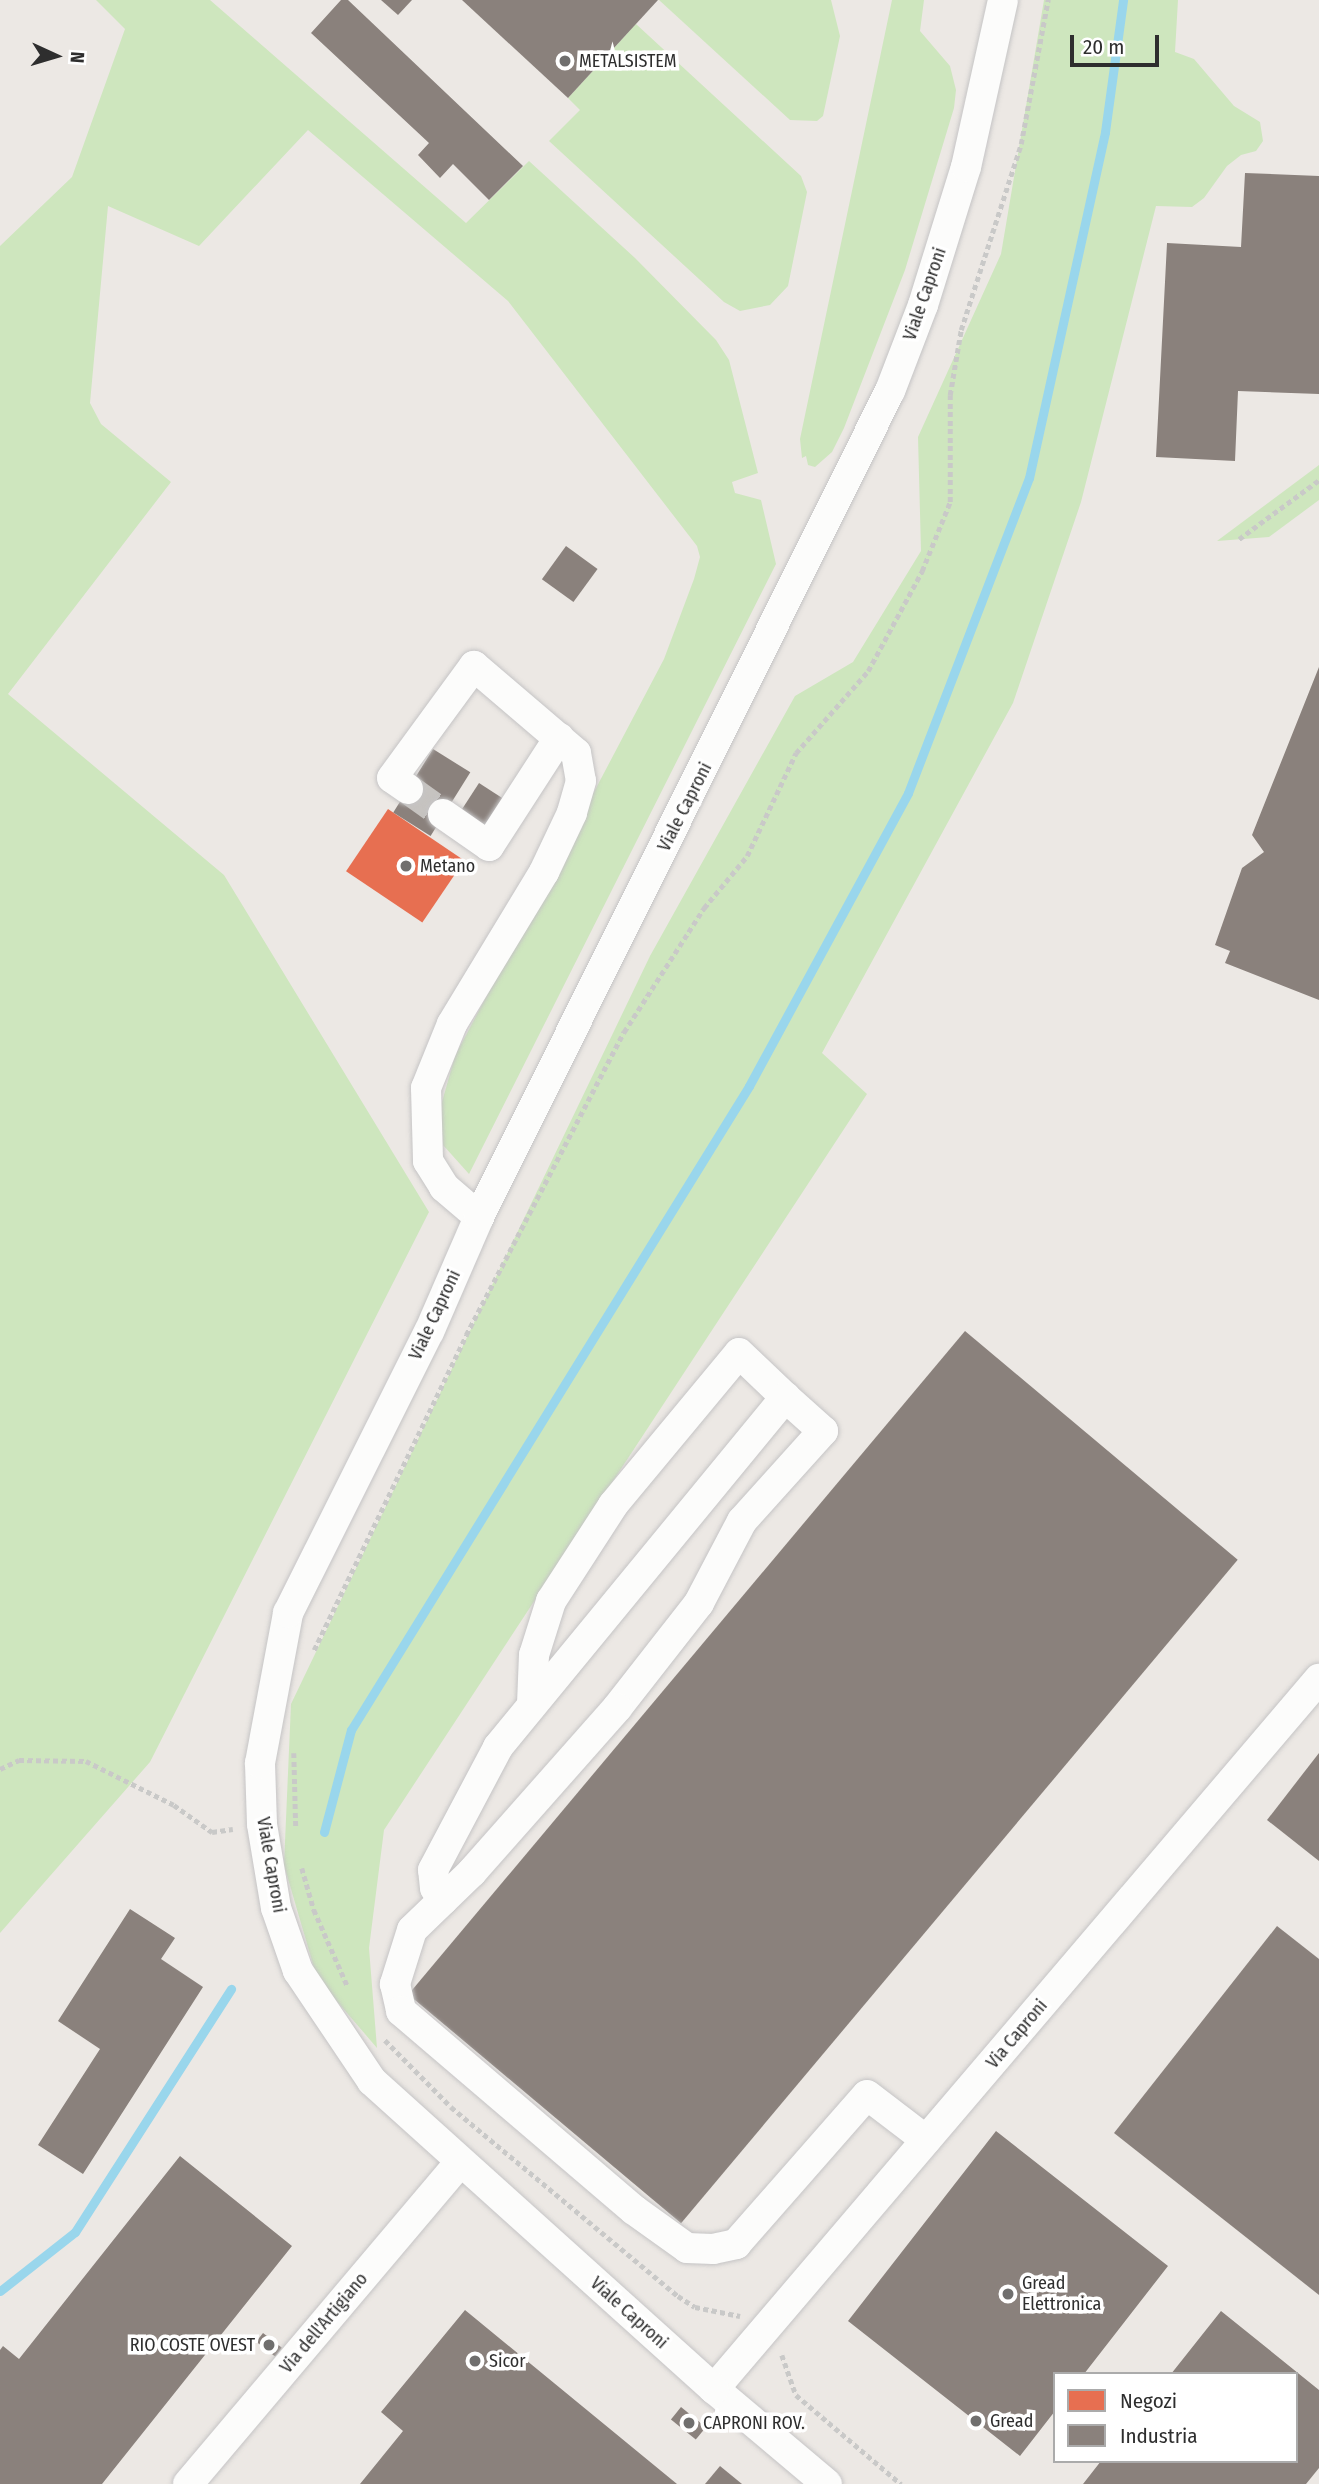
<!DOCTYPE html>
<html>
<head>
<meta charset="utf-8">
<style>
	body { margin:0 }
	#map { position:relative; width:1319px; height:2484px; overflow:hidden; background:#ece8e4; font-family:"Fira Sans Condensed",sans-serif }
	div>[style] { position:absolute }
	.green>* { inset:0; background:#cee6be }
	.shops>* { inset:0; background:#e76f51; transform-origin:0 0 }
	.industry>* { inset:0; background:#8a817c; transform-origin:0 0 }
	.stream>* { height:9px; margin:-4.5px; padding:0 4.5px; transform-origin:4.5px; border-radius:4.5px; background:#99d6ec }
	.minor-tunnel>* { height:30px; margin-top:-15px; transform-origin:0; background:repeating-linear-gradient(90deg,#c6c3c0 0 30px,transparent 0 45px) }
	.path>* { height:4.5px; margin-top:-2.25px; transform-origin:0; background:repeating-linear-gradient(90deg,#c9c9c8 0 5px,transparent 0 8.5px) }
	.roads { filter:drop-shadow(0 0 2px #c5c4c5) drop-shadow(0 0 2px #c5c4c5) }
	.minor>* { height:30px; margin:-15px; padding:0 15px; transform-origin:15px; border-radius:15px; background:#fcfcfb }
	.dots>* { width:19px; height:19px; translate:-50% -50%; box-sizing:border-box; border:4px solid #fff; border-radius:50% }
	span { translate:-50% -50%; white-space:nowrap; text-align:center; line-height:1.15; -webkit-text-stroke:7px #fff; paint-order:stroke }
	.poi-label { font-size:18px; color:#2e2e2e }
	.left { translate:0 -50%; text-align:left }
	.right { translate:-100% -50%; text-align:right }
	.street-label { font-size:18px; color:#2e2e2e }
	.legend { position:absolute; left:1053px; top:2372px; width:245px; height:91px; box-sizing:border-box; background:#fff; border:2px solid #ababab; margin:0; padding:9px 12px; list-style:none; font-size:21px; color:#2e2e2e }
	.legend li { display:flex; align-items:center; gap:14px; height:35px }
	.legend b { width:35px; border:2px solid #ababab }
	.north { position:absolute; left:21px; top:21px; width:70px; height:70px; -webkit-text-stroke:5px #fff; paint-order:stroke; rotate:94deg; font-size:19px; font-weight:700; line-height:28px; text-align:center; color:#2e2e2e }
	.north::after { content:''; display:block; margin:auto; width:24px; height:32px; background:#2e2e2e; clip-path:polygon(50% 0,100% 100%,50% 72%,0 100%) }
	.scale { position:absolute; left:1070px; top:35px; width:89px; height:32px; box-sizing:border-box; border:4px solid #2e2e2e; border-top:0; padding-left:9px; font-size:21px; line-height:24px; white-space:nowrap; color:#2e2e2e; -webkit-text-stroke:5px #fff; paint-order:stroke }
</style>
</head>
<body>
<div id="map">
	<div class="green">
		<div style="clip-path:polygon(96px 0,210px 0,466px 223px,529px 161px,635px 258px,716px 340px,729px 360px,758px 473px,732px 482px,735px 493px,761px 500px,776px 564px,469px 1174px,443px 1145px,440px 1109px,455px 1056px,664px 659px,694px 579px,700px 557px,697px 546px,508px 301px,308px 130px,199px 246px,108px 206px,90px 403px,101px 424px,171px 482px,8px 694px,224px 875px,429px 1212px,150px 1762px,0 1933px,0 246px,72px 177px,125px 29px)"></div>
		<div style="clip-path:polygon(659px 0,831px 0,840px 36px,823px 116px,817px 121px,790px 120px)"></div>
		<div style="clip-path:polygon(892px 0,924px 0,920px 31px,950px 66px,956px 90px,954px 108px,905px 270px,844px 428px,832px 452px,815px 467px,808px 465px,806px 456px,802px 458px,800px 439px)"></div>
		<div style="clip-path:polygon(1044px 0,1178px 0,1175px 52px,1194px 59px,1234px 106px,1260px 122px,1263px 141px,1256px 151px,1241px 155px,1227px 166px,1204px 198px,1192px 207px,1156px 206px,1081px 502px,1013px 703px,822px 1053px,867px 1094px,384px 1830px,369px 1948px,377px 2048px,317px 1978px,284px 1865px,291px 1704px,650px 956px,795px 696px,853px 662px,921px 551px,918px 437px,1001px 254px)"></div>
		<div style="clip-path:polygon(636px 24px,801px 176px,807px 192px,788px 286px,770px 305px,740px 311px,724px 302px,549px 141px,580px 110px,568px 98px)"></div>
		<div style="clip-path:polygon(1319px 465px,1319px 500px,1269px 537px,1217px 541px)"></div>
	</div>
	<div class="shops">
		<div style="left:388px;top:809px;width:92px;height:75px;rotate:34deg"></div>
	</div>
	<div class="industry">
		<div style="clip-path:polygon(341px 0,348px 0,523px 166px,489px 200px,453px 164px,440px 178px,418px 155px,429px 143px,311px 33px)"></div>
		<div style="clip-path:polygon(381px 0,412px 0,398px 15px)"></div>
		<div style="clip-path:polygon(462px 0,658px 0,568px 98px)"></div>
		<div style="clip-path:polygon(1245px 173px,1319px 176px,1319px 394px,1238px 391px,1235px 461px,1156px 457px,1167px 243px,1241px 247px)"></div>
		<div style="left:566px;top:546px;width:39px;height:41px;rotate:36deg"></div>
		<div style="clip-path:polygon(1319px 667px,1319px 1000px,1225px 963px,1230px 951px,1215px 945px,1242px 868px,1264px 852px,1252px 835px)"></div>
		<div style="left:433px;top:749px;width:44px;height:75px;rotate:32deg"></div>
		<div style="left:479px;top:783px;width:35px;height:36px;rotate:33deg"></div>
		<div style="left:965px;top:1331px;width:356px;height:866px;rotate:40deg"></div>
		<div style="clip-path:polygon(1319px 1753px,1319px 1861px,1267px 1820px)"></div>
		<div style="clip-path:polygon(130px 1909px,175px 1938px,161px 1959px,203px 1987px,83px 2174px,38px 2145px,100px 2049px,58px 2021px)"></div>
		<div style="clip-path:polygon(1277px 1926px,1319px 1959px,1319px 2295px,1114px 2133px)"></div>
		<div style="clip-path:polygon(996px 2131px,1168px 2266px,1084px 2374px,1055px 2374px,1055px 2411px,1020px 2456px,848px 2321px)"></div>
		<div style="clip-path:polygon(180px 2156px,292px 2246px,102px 2484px,0 2484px,0 2350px,3px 2346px,19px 2359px)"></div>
		<div style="clip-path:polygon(465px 2310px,677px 2484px,360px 2484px,403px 2431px,381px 2412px)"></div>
		<div style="clip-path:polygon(1221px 2311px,1319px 2390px,1319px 2468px,1306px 2484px,1083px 2484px,1101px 2461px,1296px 2461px,1296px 2374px,1171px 2374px)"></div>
		<div style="left:263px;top:2333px;width:24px;height:11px;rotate:38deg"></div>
		<div style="left:681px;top:2407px;width:32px;height:16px;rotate:39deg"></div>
		<div style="clip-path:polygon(720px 2466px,742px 2484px,705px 2484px)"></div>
	</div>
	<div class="stream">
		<div style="left:324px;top:1832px;width:106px;rotate:-75.2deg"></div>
		<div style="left:351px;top:1730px;width:757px;rotate:-58.28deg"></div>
		<div style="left:749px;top:1086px;width:333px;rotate:-61.5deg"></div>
		<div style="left:908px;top:793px;width:337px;rotate:-69deg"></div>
		<div style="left:1029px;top:478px;width:354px;rotate:-77.6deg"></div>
		<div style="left:1105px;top:132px;width:133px;rotate:-82.2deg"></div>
		<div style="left:0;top:2291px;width:95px;rotate:-38.2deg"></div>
		<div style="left:75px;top:2232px;width:289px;rotate:-57.3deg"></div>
	</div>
	<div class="minor-tunnel">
		<div style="left:408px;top:789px;width:43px;rotate:35.5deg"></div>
	</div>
	<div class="path">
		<div style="left:1239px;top:539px;width:99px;rotate:-36.4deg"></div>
		<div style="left:314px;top:1650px;width:350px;rotate:-64.2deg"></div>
		<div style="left:466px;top:1335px;width:342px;rotate:-62.5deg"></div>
		<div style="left:624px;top:1032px;width:148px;rotate:-57.2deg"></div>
		<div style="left:704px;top:908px;width:67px;rotate:-50.4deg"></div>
		<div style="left:747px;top:856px;width:114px;rotate:-64.6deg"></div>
		<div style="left:796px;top:753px;width:109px;rotate:-48.7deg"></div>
		<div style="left:868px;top:671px;width:114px;rotate:-61.6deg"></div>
		<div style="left:922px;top:571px;width:74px;rotate:-67.9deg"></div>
		<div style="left:950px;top:502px;width:107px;rotate:-90deg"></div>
		<div style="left:950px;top:395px;width:66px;rotate:-80.4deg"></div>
		<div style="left:961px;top:330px;width:195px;rotate:-72.1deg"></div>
		<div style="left:1021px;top:144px;width:147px;rotate:-79.4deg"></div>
		<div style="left:294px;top:1753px;width:76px;rotate:88.5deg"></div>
		<div style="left:0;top:1769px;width:21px;rotate:-25deg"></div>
		<div style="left:19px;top:1760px;width:67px;rotate:0.9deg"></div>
		<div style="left:86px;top:1761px;width:98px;rotate:26.6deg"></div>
		<div style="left:174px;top:1805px;width:47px;rotate:35.4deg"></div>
		<div style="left:212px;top:1832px;width:21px;rotate:-8deg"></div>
		<div style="left:302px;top:1868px;width:44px;rotate:74.1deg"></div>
		<div style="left:314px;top:1910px;width:84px;rotate:66.2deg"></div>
		<div style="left:385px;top:2040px;width:94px;rotate:45.4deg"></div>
		<div style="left:451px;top:2107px;width:295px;rotate:39.8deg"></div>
		<div style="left:678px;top:2296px;width:20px;rotate:33deg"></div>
		<div style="left:695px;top:2307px;width:46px;rotate:11.3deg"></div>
		<div style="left:782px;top:2355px;width:42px;rotate:70.7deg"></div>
		<div style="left:796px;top:2395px;width:138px;rotate:40.3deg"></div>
	</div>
	<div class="roads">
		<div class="minor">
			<div style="left:408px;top:789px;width:19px;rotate:-145deg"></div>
			<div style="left:392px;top:778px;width:139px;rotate:-53.8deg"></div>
			<div style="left:474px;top:666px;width:134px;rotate:40.5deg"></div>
			<div style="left:576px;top:753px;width:28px;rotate:80deg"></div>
			<div style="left:581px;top:781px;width:33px;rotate:106deg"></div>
			<div style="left:572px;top:813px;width:65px;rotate:115.4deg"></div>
			<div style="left:544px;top:872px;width:178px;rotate:121.2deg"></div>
			<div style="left:452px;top:1024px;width:69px;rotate:112.1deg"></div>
			<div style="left:426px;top:1088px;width:73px;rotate:88.4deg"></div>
			<div style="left:428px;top:1161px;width:31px;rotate:58deg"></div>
			<div style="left:444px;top:1187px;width:46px;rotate:40.6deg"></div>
			<div style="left:443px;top:814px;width:56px;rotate:34.8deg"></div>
			<div style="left:489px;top:846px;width:129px;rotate:-57.1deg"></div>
			<div style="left:532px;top:1704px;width:49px;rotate:-87.7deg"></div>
			<div style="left:534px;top:1655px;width:57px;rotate:-72.5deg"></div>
			<div style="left:551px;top:1601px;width:114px;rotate:-57.1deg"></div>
			<div style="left:613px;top:1505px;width:197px;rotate:-50.3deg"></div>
			<div style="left:739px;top:1353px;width:64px;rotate:43.7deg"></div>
			<div style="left:443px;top:1900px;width:14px;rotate:-124deg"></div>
			<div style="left:435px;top:1888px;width:18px;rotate:-96deg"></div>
			<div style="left:433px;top:1870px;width:139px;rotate:-62.1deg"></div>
			<div style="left:498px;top:1747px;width:453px;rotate:-50.6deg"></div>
			<div style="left:785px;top:1397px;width:51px;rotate:41.8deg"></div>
			<div style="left:823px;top:1431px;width:121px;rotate:132deg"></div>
			<div style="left:742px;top:1521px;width:93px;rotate:117.7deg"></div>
			<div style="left:699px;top:1603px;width:133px;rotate:128deg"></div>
			<div style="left:617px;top:1708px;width:219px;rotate:131.5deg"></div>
			<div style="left:472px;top:1872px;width:83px;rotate:136deg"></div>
			<div style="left:412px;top:1930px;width:57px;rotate:107.5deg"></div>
			<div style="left:395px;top:1984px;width:28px;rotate:77deg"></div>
			<div style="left:401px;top:2011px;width:306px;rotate:40.5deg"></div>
			<div style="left:634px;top:2210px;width:65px;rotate:35.6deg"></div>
			<div style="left:687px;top:2248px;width:26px;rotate:2deg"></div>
			<div style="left:713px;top:2249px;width:24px;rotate:-12deg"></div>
			<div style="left:736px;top:2244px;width:198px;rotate:-48.7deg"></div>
			<div style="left:867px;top:2095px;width:74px;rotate:37.3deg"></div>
			<div style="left:714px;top:2389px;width:933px;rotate:-49.57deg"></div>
			<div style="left:188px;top:2484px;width:422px;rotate:-49.8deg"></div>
			<div style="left:827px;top:2484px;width:148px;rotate:-139.9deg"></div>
			<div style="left:714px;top:2389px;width:460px;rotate:-138deg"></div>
			<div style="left:372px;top:2081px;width:133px;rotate:-123.9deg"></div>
			<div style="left:298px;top:1971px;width:67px;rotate:-109.2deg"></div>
			<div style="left:276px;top:1908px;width:85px;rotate:-99.5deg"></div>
			<div style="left:262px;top:1824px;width:61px;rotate:-91.9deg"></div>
			<div style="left:260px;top:1763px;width:153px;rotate:-79.4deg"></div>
			<div style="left:288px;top:1613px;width:314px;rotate:-63.4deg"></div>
			<div style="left:429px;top:1332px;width:125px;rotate:-66.5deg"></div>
			<div style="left:479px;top:1217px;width:923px;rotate:-63.55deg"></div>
			<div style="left:890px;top:391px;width:92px;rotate:-69deg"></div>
			<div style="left:923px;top:305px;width:145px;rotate:-72.7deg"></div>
			<div style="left:966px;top:167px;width:171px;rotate:-77.5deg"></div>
		</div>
	</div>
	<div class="dots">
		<div style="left:565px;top:61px;background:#706f6e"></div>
		<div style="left:406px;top:866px;background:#706f6e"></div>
		<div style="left:1008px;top:2294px;background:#706f6e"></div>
		<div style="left:269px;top:2345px;background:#706f6e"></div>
		<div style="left:475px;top:2361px;background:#706f6e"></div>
		<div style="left:976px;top:2421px;background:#706f6e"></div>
		<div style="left:689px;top:2423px;background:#706f6e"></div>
	</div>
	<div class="poi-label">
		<span class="left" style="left:579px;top:61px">METALSISTEM</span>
		<span class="left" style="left:420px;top:866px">Metano</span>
		<span class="left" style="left:1022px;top:2294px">Gread<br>Elettronica</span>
		<span class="right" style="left:255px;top:2345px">RIO COSTE OVEST</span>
		<span class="left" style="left:489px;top:2361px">Sicor</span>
		<span class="left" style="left:990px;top:2421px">Gread</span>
		<span class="left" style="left:703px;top:2423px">CAPRONI ROV.</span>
	</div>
	<div class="street-label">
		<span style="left:925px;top:294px;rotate:-71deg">Viale Caproni</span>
		<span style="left:685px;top:807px;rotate:-63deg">Viale Caproni</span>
		<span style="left:435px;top:1315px;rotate:-65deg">Viale Caproni</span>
		<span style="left:271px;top:1865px;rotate:80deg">Viale Caproni</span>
		<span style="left:1017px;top:2034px;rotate:-50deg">Via Caproni</span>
		<span style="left:629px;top:2313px;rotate:42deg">Viale Caproni</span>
		<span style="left:324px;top:2323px;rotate:-50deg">Via dell'Artigiano</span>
	</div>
	<ul class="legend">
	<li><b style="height:19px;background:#e76f51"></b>Negozi</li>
	<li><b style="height:19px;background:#8a817c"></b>Industria</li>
	</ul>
	<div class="north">N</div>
	<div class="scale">20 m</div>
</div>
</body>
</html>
